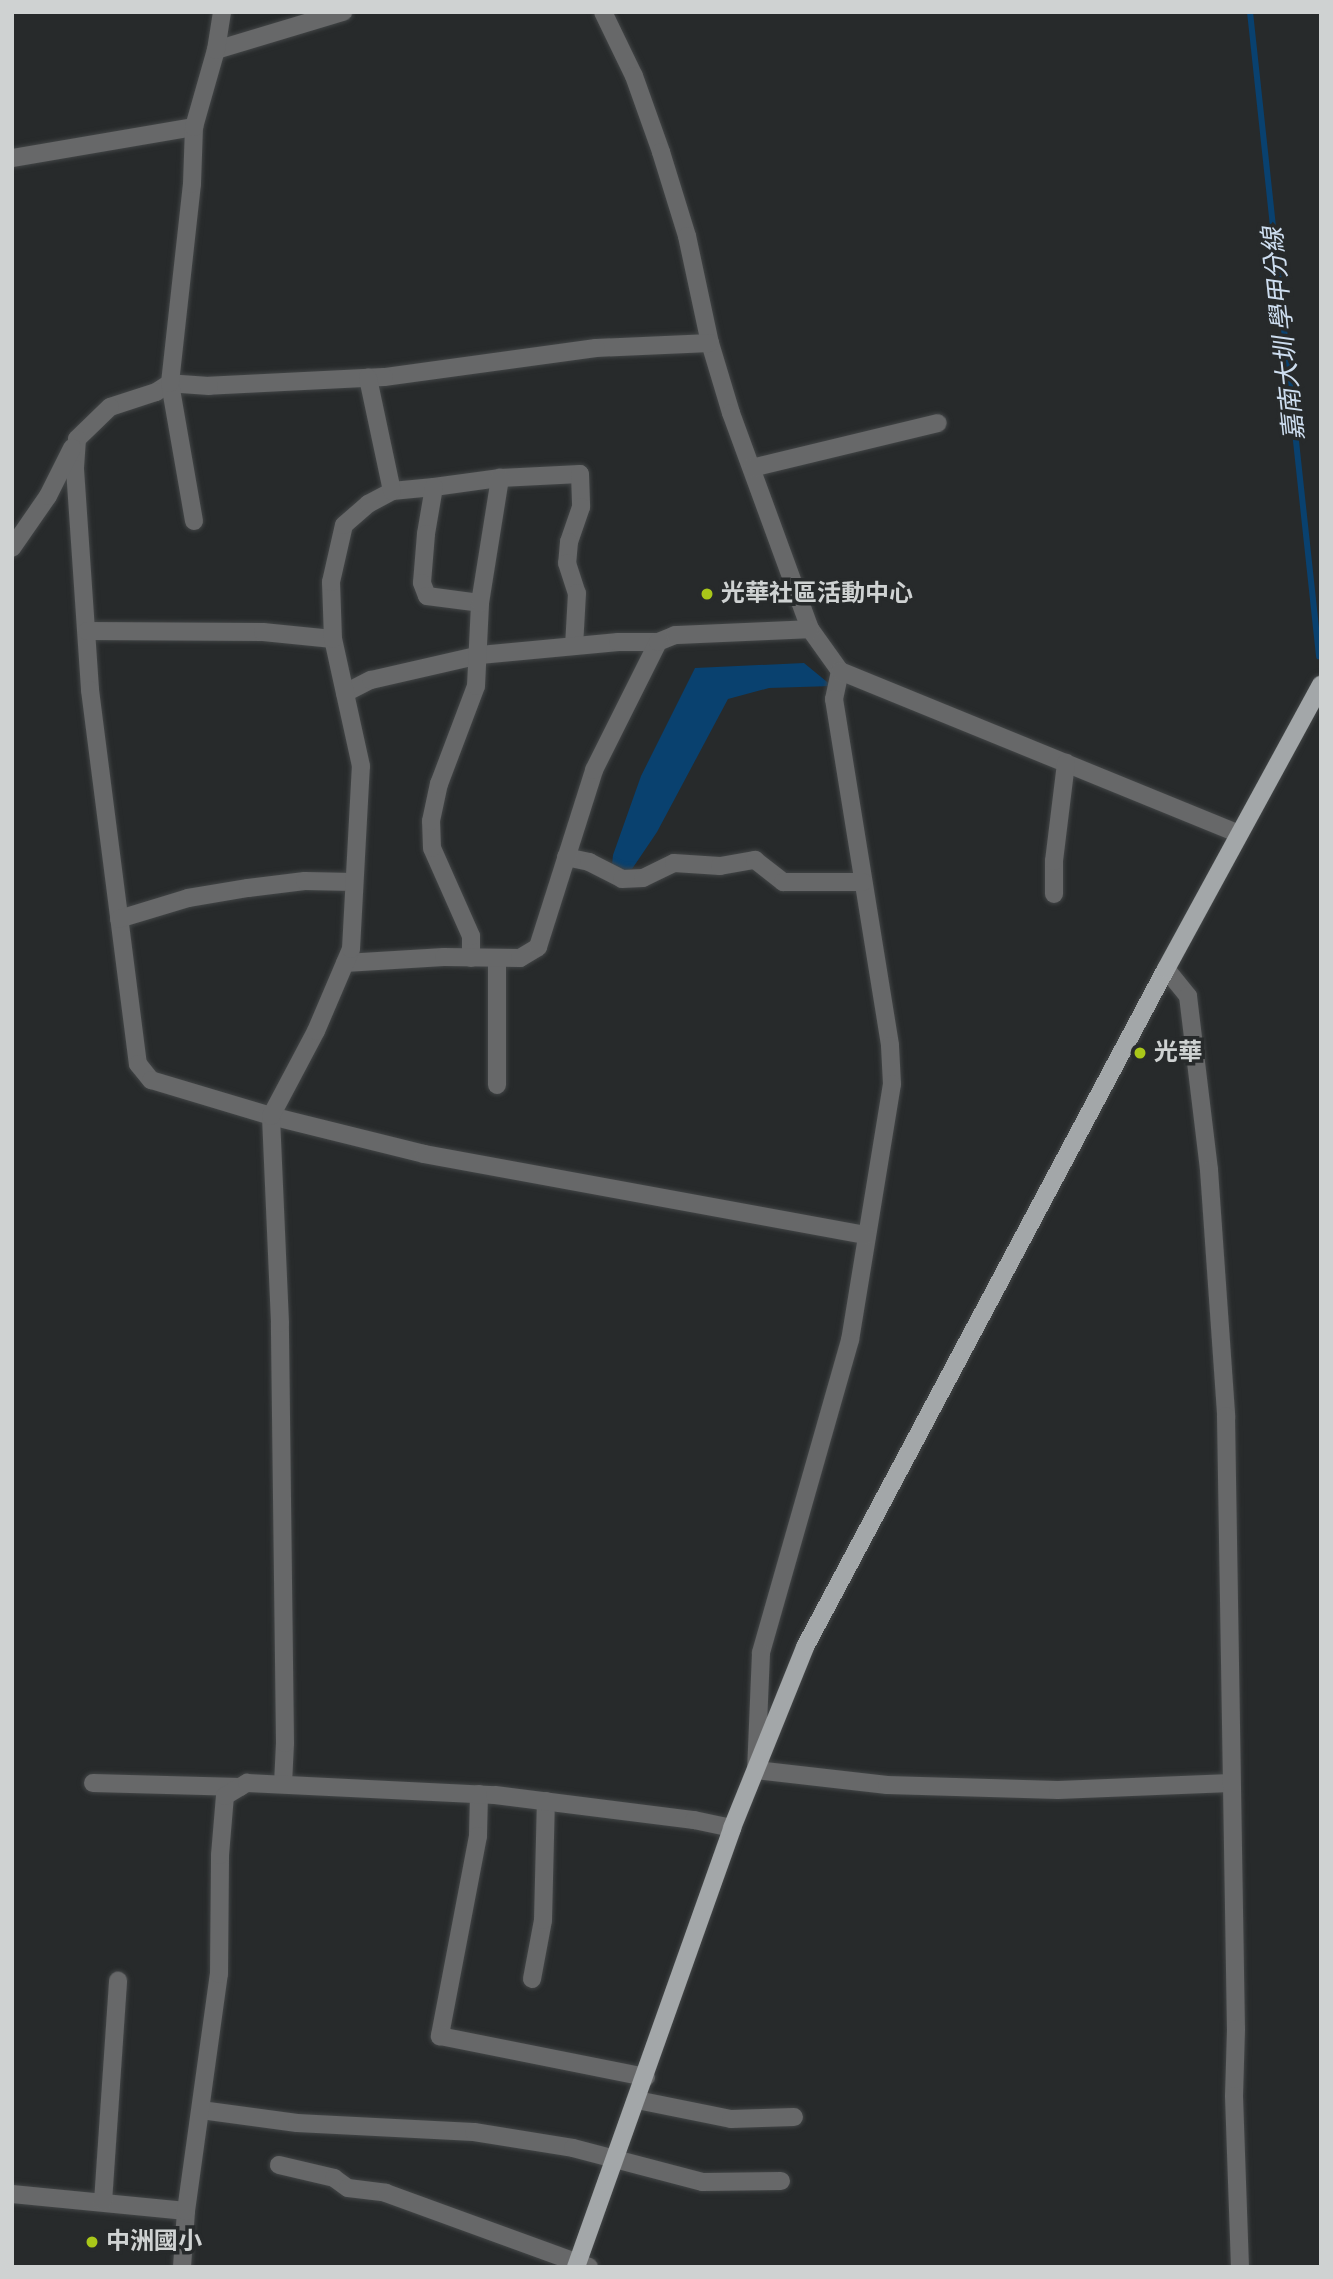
<!DOCTYPE html>
<html>
<head>
<meta charset="utf-8">
<style>
	body { margin:0 }
	#map { position:relative; width:1333px; height:2279px; overflow:hidden; background:#272a2b; font-family:"Fira Sans Condensed","Noto Sans TC",sans-serif }
	div>[style] { position:absolute }
	.water>* { inset:0; background:#09416f }
	.stream>* { height:6px; margin:-3px; padding:0 3px; transform-origin:3px; border-radius:3px; background:#09416f }
	.roads { filter:drop-shadow(0 0 2px #424546) drop-shadow(0 0 2px #424546) }
	.minor>* { height:18px; margin:-9px; padding:0 9px; transform-origin:9px; border-radius:9px; background:#676869 }
	.major>* { height:18px; margin:-9px; padding:0 9px; transform-origin:9px; border-radius:9px; background:#a3a7a9 }
	.dots>* { width:19px; height:19px; translate:-50% -50%; box-sizing:border-box; border:4px solid #272a2b; border-radius:50% }
	span { translate:-50% -50%; white-space:nowrap; text-align:center; line-height:1.15; -webkit-text-stroke:7px #272a2b; paint-order:stroke }
	.poi-label { font-size:24px; color:#cfd2d2; font-weight:700 }
	.left { translate:0 -50%; text-align:left }
	.water-label { font-size:26px; color:#cdddef; font-style:italic }
	.frame { position:absolute; inset:0; border:14px solid #cfd2d2; pointer-events:none }
</style>
</head>
<body>
<div id="map">
	<div class="water">
		<div style="clip-path:polygon(804px 663px,832px 686px,769px 688px,728px 699px,657px 832px,632px 869px,611px 873px,613px 855px,641px 776px,695px 668px)"></div>
	</div>
	<div class="stream">
		<div style="left:1250px;top:12px;width:648px;rotate:83.88deg"></div>
	</div>
	<div class="roads">
		<div class="minor">
			<div style="left:603px;top:12px;width:71px;rotate:64.2deg"></div>
			<div style="left:634px;top:76px;width:81px;rotate:70.4deg"></div>
			<div style="left:661px;top:152px;width:88px;rotate:72.8deg"></div>
			<div style="left:687px;top:236px;width:109px;rotate:77.9deg"></div>
			<div style="left:710px;top:343px;width:73px;rotate:73.3deg"></div>
			<div style="left:731px;top:413px;width:230px;rotate:69.9deg"></div>
			<div style="left:810px;top:629px;width:52px;rotate:54.5deg"></div>
			<div style="left:840px;top:671px;width:29px;rotate:102deg"></div>
			<div style="left:834px;top:699px;width:351px;rotate:80.8deg"></div>
			<div style="left:890px;top:1046px;width:38px;rotate:87deg"></div>
			<div style="left:892px;top:1084px;width:259px;rotate:99.3deg"></div>
			<div style="left:850px;top:1340px;width:325px;rotate:105.9deg"></div>
			<div style="left:761px;top:1653px;width:117px;rotate:92.4deg"></div>
			<div style="left:756px;top:1770px;width:132px;rotate:6.5deg"></div>
			<div style="left:887px;top:1785px;width:171px;rotate:1.7deg"></div>
			<div style="left:1058px;top:1790px;width:173px;rotate:-2.3deg"></div>
			<div style="left:216px;top:50px;width:133px;rotate:-16.7deg"></div>
			<div style="left:12px;top:158px;width:185px;rotate:-9.7deg"></div>
			<div style="left:710px;top:343px;width:114px;rotate:177.5deg"></div>
			<div style="left:596px;top:348px;width:214px;rotate:172.2deg"></div>
			<div style="left:384px;top:377px;width:175px;rotate:177.1deg"></div>
			<div style="left:209px;top:386px;width:39px;rotate:-176deg"></div>
			<div style="left:170px;top:383px;width:17px;rotate:147deg"></div>
			<div style="left:156px;top:392px;width:48px;rotate:161.9deg"></div>
			<div style="left:110px;top:407px;width:46px;rotate:135.9deg"></div>
			<div style="left:77px;top:439px;width:30px;rotate:94deg"></div>
			<div style="left:75px;top:469px;width:222px;rotate:86.1deg"></div>
			<div style="left:90px;top:690px;width:377px;rotate:82.7deg"></div>
			<div style="left:138px;top:1064px;width:21px;rotate:51deg"></div>
			<div style="left:151px;top:1080px;width:125px;rotate:16.7deg"></div>
			<div style="left:271px;top:1116px;width:158px;rotate:13.9deg"></div>
			<div style="left:424px;top:1154px;width:450px;rotate:10.4deg"></div>
			<div style="left:752px;top:468px;width:191px;rotate:-13.6deg"></div>
			<div style="left:434px;top:487px;width:67px;rotate:-7.8deg"></div>
			<div style="left:500px;top:478px;width:80px;rotate:-2.9deg"></div>
			<div style="left:580px;top:474px;width:33px;rotate:88deg"></div>
			<div style="left:581px;top:507px;width:37px;rotate:109deg"></div>
			<div style="left:569px;top:542px;width:21px;rotate:95deg"></div>
			<div style="left:567px;top:563px;width:32px;rotate:72deg"></div>
			<div style="left:577px;top:593px;width:53px;rotate:93.2deg"></div>
			<div style="left:392px;top:491px;width:42px;rotate:-5.4deg"></div>
			<div style="left:434px;top:487px;width:48px;rotate:99.7deg"></div>
			<div style="left:426px;top:534px;width:49px;rotate:94.7deg"></div>
			<div style="left:422px;top:583px;width:14px;rotate:69deg"></div>
			<div style="left:427px;top:596px;width:53px;rotate:7.5deg"></div>
			<div style="left:194px;top:521px;width:140px;rotate:-99.9deg"></div>
			<div style="left:170px;top:383px;width:200px;rotate:-83.7deg"></div>
			<div style="left:192px;top:184px;width:57px;rotate:-88deg"></div>
			<div style="left:194px;top:127px;width:80px;rotate:-74.1deg"></div>
			<div style="left:216px;top:50px;width:38px;rotate:-81deg"></div>
			<div style="left:12px;top:548px;width:63px;rotate:-55.3deg"></div>
			<div style="left:48px;top:496px;width:54px;rotate:-63.4deg"></div>
			<div style="left:87px;top:631px;width:176px;rotate:0.3deg"></div>
			<div style="left:263px;top:632px;width:70px;rotate:5.7deg"></div>
			<div style="left:840px;top:671px;width:431px;rotate:22.2deg"></div>
			<div style="left:345px;top:693px;width:29px;rotate:-27deg"></div>
			<div style="left:371px;top:680px;width:112px;rotate:-12.9deg"></div>
			<div style="left:480px;top:655px;width:139px;rotate:-5.4deg"></div>
			<div style="left:618px;top:642px;width:40px"></div>
			<div style="left:566px;top:857px;width:24px;rotate:12deg"></div>
			<div style="left:589px;top:862px;width:37px;rotate:27deg"></div>
			<div style="left:622px;top:879px;width:21px;rotate:-3deg"></div>
			<div style="left:643px;top:878px;width:34px;rotate:-26deg"></div>
			<div style="left:674px;top:863px;width:46px;rotate:3.7deg"></div>
			<div style="left:720px;top:866px;width:36px;rotate:-10deg"></div>
			<div style="left:755px;top:860px;width:36px;rotate:38deg"></div>
			<div style="left:783px;top:882px;width:80px"></div>
			<div style="left:1054px;top:894px;width:33px;rotate:-90deg"></div>
			<div style="left:1054px;top:861px;width:99px;rotate:-83deg"></div>
			<div style="left:119px;top:919px;width:72px;rotate:-16.9deg"></div>
			<div style="left:188px;top:898px;width:61px;rotate:-9.5deg"></div>
			<div style="left:248px;top:888px;width:57px;rotate:-7deg"></div>
			<div style="left:305px;top:881px;width:49px;rotate:1.2deg"></div>
			<div style="left:471px;top:958px;width:22px;rotate:-90deg"></div>
			<div style="left:471px;top:936px;width:96px;rotate:-113.9deg"></div>
			<div style="left:432px;top:848px;width:27px;rotate:-92deg"></div>
			<div style="left:431px;top:821px;width:38px;rotate:-78deg"></div>
			<div style="left:439px;top:784px;width:105px;rotate:-69.3deg"></div>
			<div style="left:476px;top:686px;width:83px;rotate:-87.2deg"></div>
			<div style="left:480px;top:603px;width:127px;rotate:-80.9deg"></div>
			<div style="left:497px;top:960px;width:125px;rotate:90deg"></div>
			<div style="left:345px;top:963px;width:99px;rotate:-3.5deg"></div>
			<div style="left:444px;top:957px;width:76px;rotate:0.8deg"></div>
			<div style="left:520px;top:958px;width:21px;rotate:-31deg"></div>
			<div style="left:538px;top:947px;width:186px;rotate:-72.4deg"></div>
			<div style="left:594px;top:770px;width:143px;rotate:-63.4deg"></div>
			<div style="left:658px;top:642px;width:18px;rotate:-22deg"></div>
			<div style="left:675px;top:635px;width:135px;rotate:-2.5deg"></div>
			<div style="left:1166px;top:969px;width:35px;rotate:51deg"></div>
			<div style="left:1188px;top:996px;width:175px;rotate:83.1deg"></div>
			<div style="left:1209px;top:1170px;width:247px;rotate:86deg"></div>
			<div style="left:1226px;top:1416px;width:613px;rotate:89.07deg"></div>
			<div style="left:1236px;top:2029px;width:67px;rotate:91.7deg"></div>
			<div style="left:1234px;top:2096px;width:171px;rotate:88deg"></div>
			<div style="left:93px;top:1783px;width:147px;rotate:1.6deg"></div>
			<div style="left:283px;top:1784px;width:41px;rotate:-87.2deg"></div>
			<div style="left:285px;top:1743px;width:420px;rotate:-90.7deg"></div>
			<div style="left:280px;top:1323px;width:207px;rotate:-92.5deg"></div>
			<div style="left:271px;top:1116px;width:96px;rotate:-62.1deg"></div>
			<div style="left:316px;top:1031px;width:89px;rotate:-66.9deg"></div>
			<div style="left:351px;top:949px;width:183px;rotate:-86.9deg"></div>
			<div style="left:361px;top:766px;width:130px;rotate:-102.4deg"></div>
			<div style="left:333px;top:639px;width:57px;rotate:-92deg"></div>
			<div style="left:331px;top:582px;width:58px;rotate:-77.2deg"></div>
			<div style="left:344px;top:525px;width:32px;rotate:-41deg"></div>
			<div style="left:368px;top:504px;width:27px;rotate:-28deg"></div>
			<div style="left:392px;top:491px;width:116px;rotate:-102deg"></div>
			<div style="left:479px;top:1794px;width:42px;rotate:91.4deg"></div>
			<div style="left:478px;top:1836px;width:204px;rotate:100.8deg"></div>
			<div style="left:440px;top:2036px;width:210px;rotate:11.3deg"></div>
			<div style="left:532px;top:1979px;width:60px;rotate:-79.4deg"></div>
			<div style="left:543px;top:1920px;width:119px;rotate:-88.6deg"></div>
			<div style="left:637px;top:2100px;width:96px;rotate:11.4deg"></div>
			<div style="left:731px;top:2119px;width:63px;rotate:-1.8deg"></div>
			<div style="left:201px;top:2110px;width:97px;rotate:7.7deg"></div>
			<div style="left:297px;top:2123px;width:177px;rotate:2.9deg"></div>
			<div style="left:474px;top:2132px;width:100px;rotate:9.2deg"></div>
			<div style="left:573px;top:2148px;width:134px;rotate:14.7deg"></div>
			<div style="left:703px;top:2182px;width:78px;rotate:-0.7deg"></div>
			<div style="left:279px;top:2165px;width:57px;rotate:13.3deg"></div>
			<div style="left:334px;top:2178px;width:17px;rotate:36deg"></div>
			<div style="left:348px;top:2188px;width:38px;rotate:7deg"></div>
			<div style="left:386px;top:2193px;width:216px;rotate:20deg"></div>
			<div style="left:12px;top:2194px;width:175px;rotate:5.6deg"></div>
			<div style="left:103px;top:2202px;width:222px;rotate:-86.1deg"></div>
			<div style="left:182px;top:2267px;width:56px;rotate:-85.9deg"></div>
			<div style="left:186px;top:2211px;width:239px;rotate:-82.1deg"></div>
			<div style="left:219px;top:1974px;width:119px;rotate:-89.5deg"></div>
			<div style="left:220px;top:1855px;width:59px;rotate:-85.2deg"></div>
			<div style="left:225px;top:1796px;width:26px;rotate:-31deg"></div>
			<div style="left:247px;top:1783px;width:248px;rotate:2.8deg"></div>
			<div style="left:495px;top:1795px;width:201px;rotate:7.2deg"></div>
			<div style="left:694px;top:1820px;width:39px;rotate:12deg"></div>
		</div>
		<div class="major">
			<div style="left:576px;top:2267px;width:466px;rotate:-70.4deg"></div>
			<div style="left:732px;top:1828px;width:195px;rotate:-68deg"></div>
			<div style="left:805px;top:1647px;width:768px;rotate:-61.97deg"></div>
			<div style="left:1166px;top:969px;width:324px;rotate:-61.4deg"></div>
		</div>
	</div>
	<div class="dots">
		<div style="left:707px;top:594px;background:#a9c719"></div>
		<div style="left:1140px;top:1053px;background:#a9c719"></div>
		<div style="left:92px;top:2242px;background:#a9c719"></div>
	</div>
	<div class="poi-label">
		<span class="left" style="left:721px;top:594px">光華社區活動中心</span>
		<span class="left" style="left:1154px;top:1053px">光華</span>
		<span class="left" style="left:106px;top:2242px">中洲國小</span>
	</div>
	<div class="water-label">
		<span style="left:1284px;top:334px;rotate:-96deg">嘉南大圳 學甲分線</span>
	</div>
	<div class="frame"></div>
</div>
</body>
</html>
